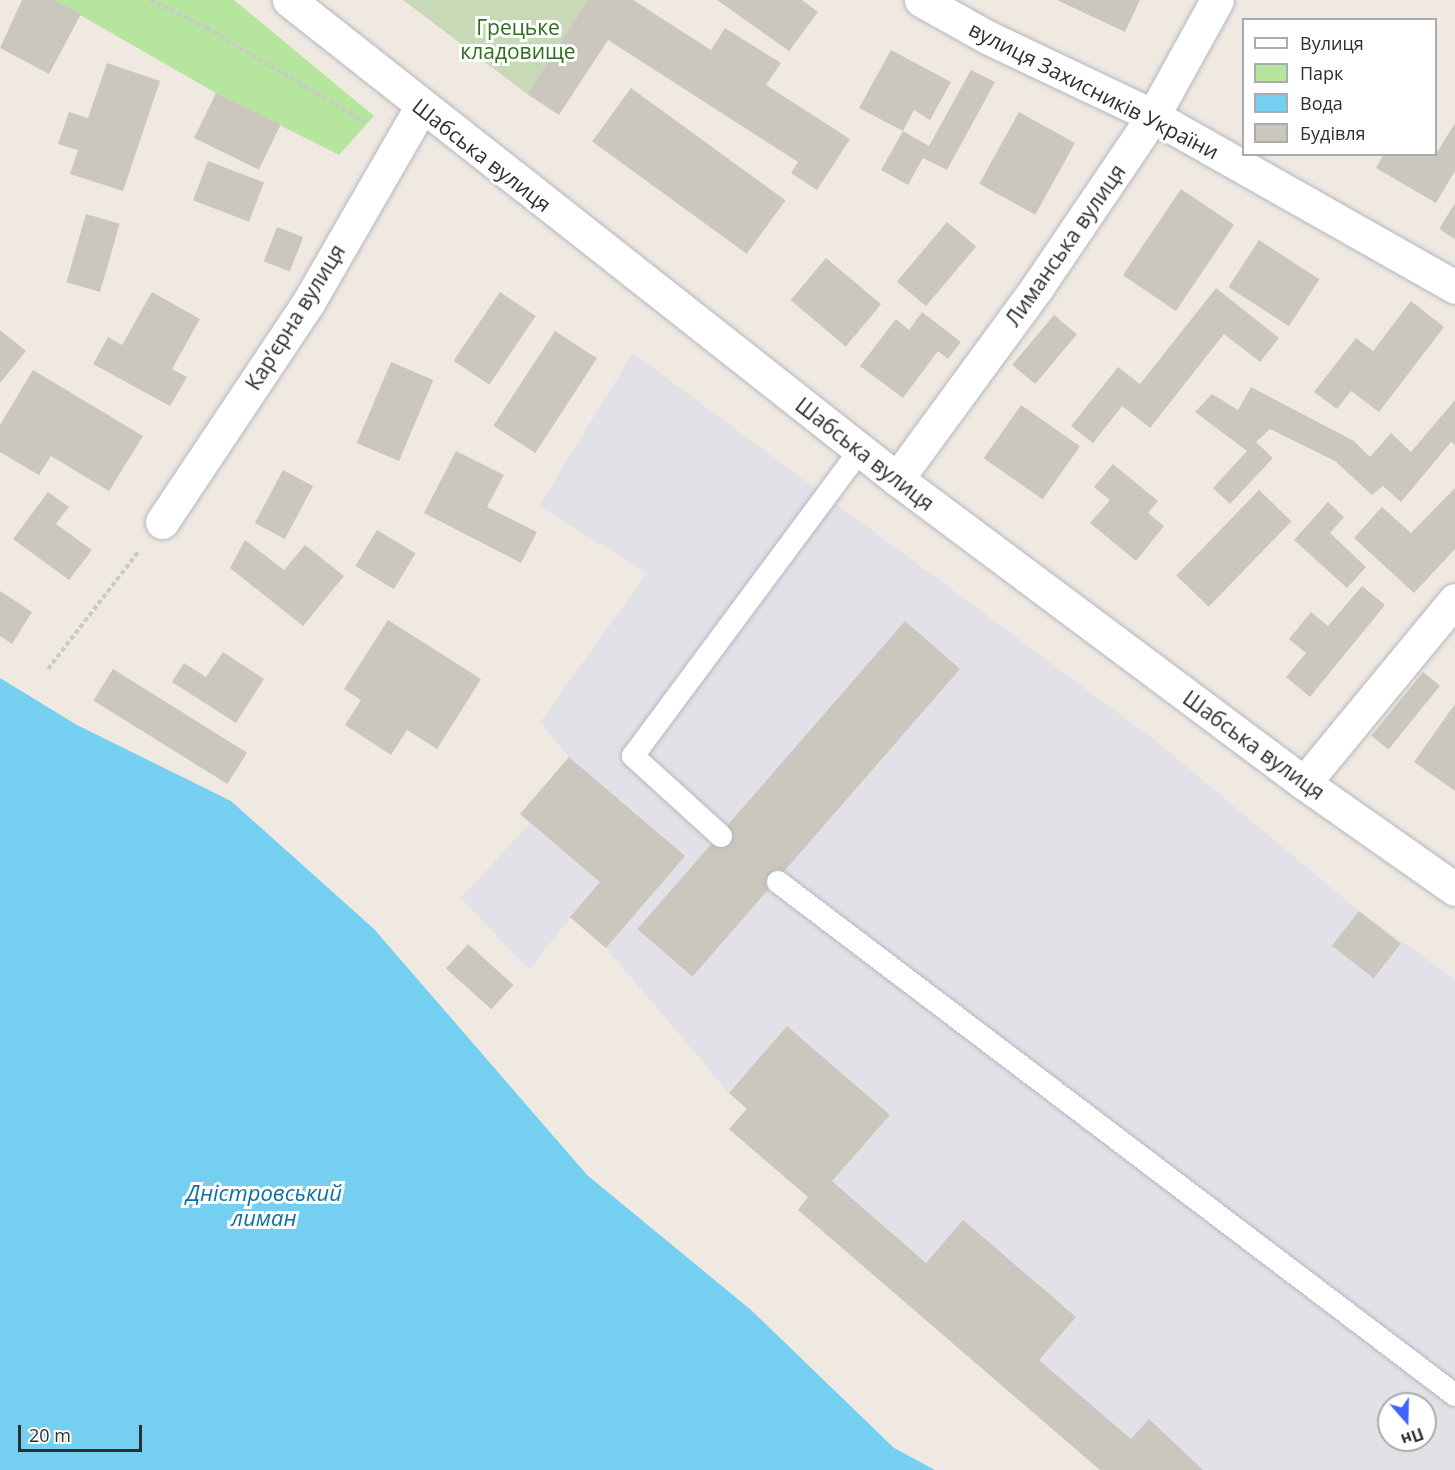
<!DOCTYPE html>
<html>
<head>
<meta charset="utf-8">
<style>
	body { margin:0 }
	#map { position:relative; width:1455px; height:1470px; overflow:hidden; background:#efe9e1; font-family:"Open Sans",sans-serif }
	div>[style] { position:absolute }
	.industrial>* { inset:0; background:#e3e1e8 }
	.green>* { inset:0; background:#b6e59e }
	.cemetery>* { inset:0; background:#c8d9b8 }
	.water>* { inset:0; background:#75cff0 }
	.building>* { inset:0; background:#cbc7bf; transform-origin:0 0 }
	.path>* { height:4px; margin-top:-2px; transform-origin:0; background:repeating-linear-gradient(90deg,#c9c9c9 0 4.5px,transparent 0 7.5px) }
	.roads { filter:drop-shadow(0 0 2px #b4b7c1) drop-shadow(0 0 2px #b4b7c1) }
	.service>* { height:22px; margin:-11px; padding:0 11px; transform-origin:11px; border-radius:11px; background:#fff }
	.minor>* { height:33px; margin:-16.5px; padding:0 16.5px; transform-origin:16.5px; border-radius:16.5px; background:#fff }
	.secondary>* { height:33px; margin:-16.5px; padding:0 16.5px; transform-origin:16.5px; border-radius:16.5px; background:#fff }
	span { translate:-50% -50%; white-space:nowrap; text-align:center; line-height:1.15; -webkit-text-stroke:6px #fff; paint-order:stroke }
	.park-label { font-size:21px; color:#2c6e1b }
	.street-label { font-size:21px; color:#2e2e2e }
	.water-label { font-size:22px; color:#0d6fa3; font-style:italic }
	.legend { position:absolute; left:1242px; top:18px; width:195px; height:138px; box-sizing:border-box; background:#fff; border:2px solid #ababab; margin:0; padding:8px 10px; list-style:none; font-size:18px; color:#2e2e2e }
	.legend li { display:flex; align-items:center; gap:12px; height:30px }
	.legend b { width:30px; border:2px solid #ababab }
	.north { position:absolute; left:1377px; top:1392px; width:60px; height:60px; box-sizing:border-box; background:#fff; border:2px solid #ababab; border-radius:50%; rotate:160deg; font-size:16px; font-weight:700; line-height:24px; text-align:center; color:#2e2e2e }
	.north::after { content:''; display:block; margin:auto; width:21px; height:27px; background:#4264fb; clip-path:polygon(50% 0,100% 100%,50% 72%,0 100%) }
	.scale { position:absolute; left:18px; top:1425px; width:124px; height:27px; box-sizing:border-box; border:3px solid #2e2e2e; border-top:0; padding-left:8px; font-size:18px; line-height:21px; white-space:nowrap; color:#2e2e2e; -webkit-text-stroke:4px #fff; paint-order:stroke }
</style>
</head>
<body>
<div id="map">
	<div class="industrial">
		<div style="clip-path:polygon(evenodd,633px 353px,1156px 741px,1359px 911px,1455px 979px,1455px 1470px,1100px 1470px,798px 1210px,808px 1197px,729px 1129px,747px 1108px,729px 1093px,606px 948px,570px 918px,529px 970px,461px 898px,530px 823px,520px 814px,569px 757px,540px 722px,647px 573px,539px 506px,633px 353px,1389px 1404px,1425px 1404px,1425px 1440px,1389px 1440px,1389px 1404px)"></div>
	</div>
	<div class="green">
		<div style="clip-path:polygon(54px 0,234px 0,374px 116px,339px 155px,216px 93px)"></div>
	</div>
	<div class="cemetery">
		<div style="clip-path:polygon(403px 0,588px 0,527px 94px)"></div>
	</div>
	<div class="water">
		<div style="clip-path:polygon(0 678px,77px 725px,231px 801px,374px 929px,587px 1175px,751px 1310px,894px 1448px,935px 1470px,0 1470px)"></div>
	</div>
	<div class="building">
		<div style="clip-path:polygon(22px 0,54px 0,81px 14px,49px 74px,0 48px)"></div>
		<div style="clip-path:polygon(588px 0,633px 0,711px 50px,725px 28px,781px 63px,766px 85px,850px 139px,817px 190px,791px 173px,798px 162px,608px 40px,559px 115px,527px 94px)"></div>
		<div style="clip-path:polygon(717px 0,802px 0,818px 12px,789px 51px)"></div>
		<div style="clip-path:polygon(1057px 0,1140px 0,1125px 32px)"></div>
		<div style="clip-path:polygon(891px 50px,951px 82px,930px 120px,914px 110px,903px 131px,859px 108px)"></div>
		<div style="clip-path:polygon(107px 63px,160px 81px,123px 191px,70px 174px,78px 150px,58px 144px,69px 112px,88px 118px)"></div>
		<div style="clip-path:polygon(971px 70px,995px 82px,947px 170px,923px 158px,908px 185px,881px 170px,903px 131px,929px 146px)"></div>
		<div style="left:631px;top:88px;width:191px;height:66px;rotate:36deg"></div>
		<div style="left:216px;top:93px;width:72px;height:50px;rotate:26deg"></div>
		<div style="left:1019px;top:112px;width:64px;height:82px;rotate:29deg"></div>
		<div style="clip-path:polygon(1455px 123px,1455px 171px,1436px 203px,1376px 168px,1384px 154px,1436px 154px)"></div>
		<div style="left:208px;top:161px;width:60px;height:42px;rotate:21deg"></div>
		<div style="left:1181px;top:189px;width:64px;height:104px;rotate:34deg"></div>
		<div style="clip-path:polygon(1455px 203px,1455px 239px,1439px 229px)"></div>
		<div style="left:86px;top:214px;width:35px;height:71px;rotate:16deg"></div>
		<div style="left:947px;top:222px;width:38px;height:78px;rotate:40deg"></div>
		<div style="left:277px;top:227px;width:28px;height:37px;rotate:21deg"></div>
		<div style="left:1259px;top:240px;width:72px;height:56px;rotate:33deg"></div>
		<div style="left:826px;top:258px;width:72px;height:55px;rotate:40deg"></div>
		<div style="clip-path:polygon(1216px 288px,1279px 338px,1260px 362px,1224px 334px,1150px 428px,1122px 406px,1093px 443px,1071px 426px,1118px 367px,1140px 384px)"></div>
		<div style="clip-path:polygon(152px 292px,200px 319px,172px 369px,187px 377px,170px 406px,93px 364px,108px 337px,122px 345px)"></div>
		<div style="left:500px;top:292px;width:43px;height:83px;rotate:34deg"></div>
		<div style="clip-path:polygon(1411px 301px,1444px 327px,1379px 412px,1351px 391px,1337px 409px,1314px 392px,1356px 338px,1373px 351px)"></div>
		<div style="clip-path:polygon(922px 312px,961px 342px,948px 359px,938px 351px,903px 398px,860px 366px,896px 319px,909px 330px)"></div>
		<div style="left:1054px;top:315px;width:30px;height:65px;rotate:40deg"></div>
		<div style="clip-path:polygon(0 330px,26px 351px,0 383px)"></div>
		<div style="left:555px;top:331px;width:50px;height:113px;rotate:33deg"></div>
		<div style="left:391px;top:362px;width:46px;height:88px;rotate:23deg"></div>
		<div style="clip-path:polygon(33px 370px,143px 436px,109px 491px,51px 456px,39px 475px,0 452px,0 425px)"></div>
		<div style="clip-path:polygon(1251px 387px,1354px 441px,1370px 457px,1391px 433px,1411px 452px,1455px 400px,1455px 445px,1451px 442px,1401px 502px,1383px 486px,1372px 495px,1335px 461px,1270px 429px,1256px 442px,1273px 458px,1230px 504px,1213px 488px,1247px 451px,1195px 412px,1212px 394px,1238px 410px)"></div>
		<div style="left:1021px;top:405px;width:72px;height:65px;rotate:35deg"></div>
		<div style="clip-path:polygon(456px 451px,504px 475px,487px 507px,537px 532px,521px 563px,424px 513px)"></div>
		<div style="clip-path:polygon(1113px 464px,1158px 501px,1148px 513px,1164px 526px,1136px 561px,1090px 523px,1110px 500px,1094px 487px)"></div>
		<div style="left:283px;top:470px;width:34px;height:60px;rotate:28deg"></div>
		<div style="clip-path:polygon(1455px 488px,1455px 549px,1414px 593px,1354px 538px,1382px 507px,1411px 533px)"></div>
		<div style="left:1259px;top:490px;width:45px;height:119px;rotate:44deg"></div>
		<div style="clip-path:polygon(48px 492px,69px 507px,56px 524px,92px 550px,69px 580px,13px 539px)"></div>
		<div style="clip-path:polygon(1328px 502px,1344px 517px,1330px 533px,1366px 567px,1347px 588px,1294px 540px)"></div>
		<div style="left:377px;top:530px;width:45px;height:42px;rotate:31deg"></div>
		<div style="clip-path:polygon(245px 540px,284px 570px,305px 545px,344px 576px,303px 626px,230px 568px)"></div>
		<div style="clip-path:polygon(1362px 586px,1385px 605px,1310px 697px,1286px 677px,1306px 653px,1289px 639px,1311px 612px,1328px 626px)"></div>
		<div style="clip-path:polygon(0 591px,32px 612px,12px 644px,0 636px)"></div>
		<div style="clip-path:polygon(388px 620px,481px 679px,437px 749px,407px 730px,391px 755px,345px 725px,361px 700px,344px 689px)"></div>
		<div style="left:905px;top:621px;width:73px;height:408px;rotate:41deg"></div>
		<div style="clip-path:polygon(223px 652px,264px 679px,236px 723px,172px 682px,184px 663px,206px 677px)"></div>
		<div style="left:113px;top:669px;width:158px;height:37px;rotate:32deg"></div>
		<div style="left:1423px;top:672px;width:22px;height:82px;rotate:39deg"></div>
		<div style="clip-path:polygon(1455px 704px,1455px 791px,1414px 762px)"></div>
		<div style="clip-path:polygon(569px 757px,685px 856px,606px 948px,570px 917px,600px 882px,520px 814px)"></div>
		<div style="left:1359px;top:911px;width:53px;height:44px;rotate:38deg"></div>
		<div style="left:468px;top:944px;width:61px;height:33px;rotate:42deg"></div>
		<div style="clip-path:polygon(787px 1026px,890px 1115px,832px 1181px,926px 1263px,963px 1220px,1076px 1317px,1039px 1360px,1131px 1439px,1149px 1419px,1203px 1470px,1100px 1470px,798px 1210px,808px 1197px,729px 1129px,747px 1109px,729px 1093px)"></div>
	</div>
	<div class="path">
		<div style="left:150px;top:0;width:64px;rotate:26.2deg"></div>
		<div style="left:207px;top:28px;width:187px;rotate:30.8deg"></div>
		<div style="left:48px;top:669px;width:149px;rotate:-52.4deg"></div>
	</div>
	<div class="roads">
		<div class="service">
			<div style="left:721px;top:836px;width:119px;rotate:-137.7deg"></div>
			<div style="left:633px;top:756px;width:381px;rotate:-53.4deg"></div>
			<div style="left:778px;top:882px;width:849px;rotate:37.15deg"></div>
		</div>
		<div class="minor">
			<div style="left:921px;top:0;width:76px;rotate:29.3deg"></div>
			<div style="left:987px;top:37px;width:184px;rotate:25.4deg"></div>
			<div style="left:1153px;top:116px;width:347px;rotate:29.5deg"></div>
			<div style="left:897px;top:479px;width:239px;rotate:-53.8deg"></div>
			<div style="left:1038px;top:286px;width:205px;rotate:-55.9deg"></div>
			<div style="left:1153px;top:116px;width:132px;rotate:-61.1deg"></div>
			<div style="left:162px;top:522px;width:263px;rotate:-56.3deg"></div>
			<div style="left:308px;top:303px;width:226px;rotate:-60deg"></div>
			<div style="left:1304px;top:783px;width:237px;rotate:-50.5deg"></div>
		</div>
		<div class="secondary">
			<div style="left:289px;top:0;width:774px;rotate:38.23deg"></div>
			<div style="left:897px;top:479px;width:508px;rotate:36.76deg"></div>
			<div style="left:1304px;top:783px;width:184px;rotate:35.1deg"></div>
		</div>
	</div>
	<div class="park-label">
		<span style="left:518px;top:39px">Грецьке<br>кладовище</span>
	</div>
	<div class="street-label">
		<span style="left:1094px;top:90px;rotate:27deg">вулиця Захисників України</span>
		<span style="left:482px;top:155px;rotate:38deg">Шабська вулиця</span>
		<span style="left:1065px;top:245px;rotate:-55deg">Лиманська вулиця</span>
		<span style="left:295px;top:317px;rotate:-58deg">Карʼєрна вулиця</span>
		<span style="left:865px;top:454px;rotate:38deg">Шабська вулиця</span>
		<span style="left:1254px;top:745px;rotate:36deg">Шабська вулиця</span>
	</div>
	<div class="water-label">
		<span style="left:264px;top:1205px">Дністровський<br>лиман</span>
	</div>
	<ul class="legend">
	<li><b style="height:8px;background:#fff"></b>Вулиця</li>
	<li><b style="height:16px;background:#b6e59e"></b>Парк</li>
	<li><b style="height:16px;background:#75cff0"></b>Вода</li>
	<li><b style="height:16px;background:#cbc7bf"></b>Будівля</li>
	</ul>
	<div class="north">Пн</div>
	<div class="scale">20 m</div>
</div>
</body>
</html>
